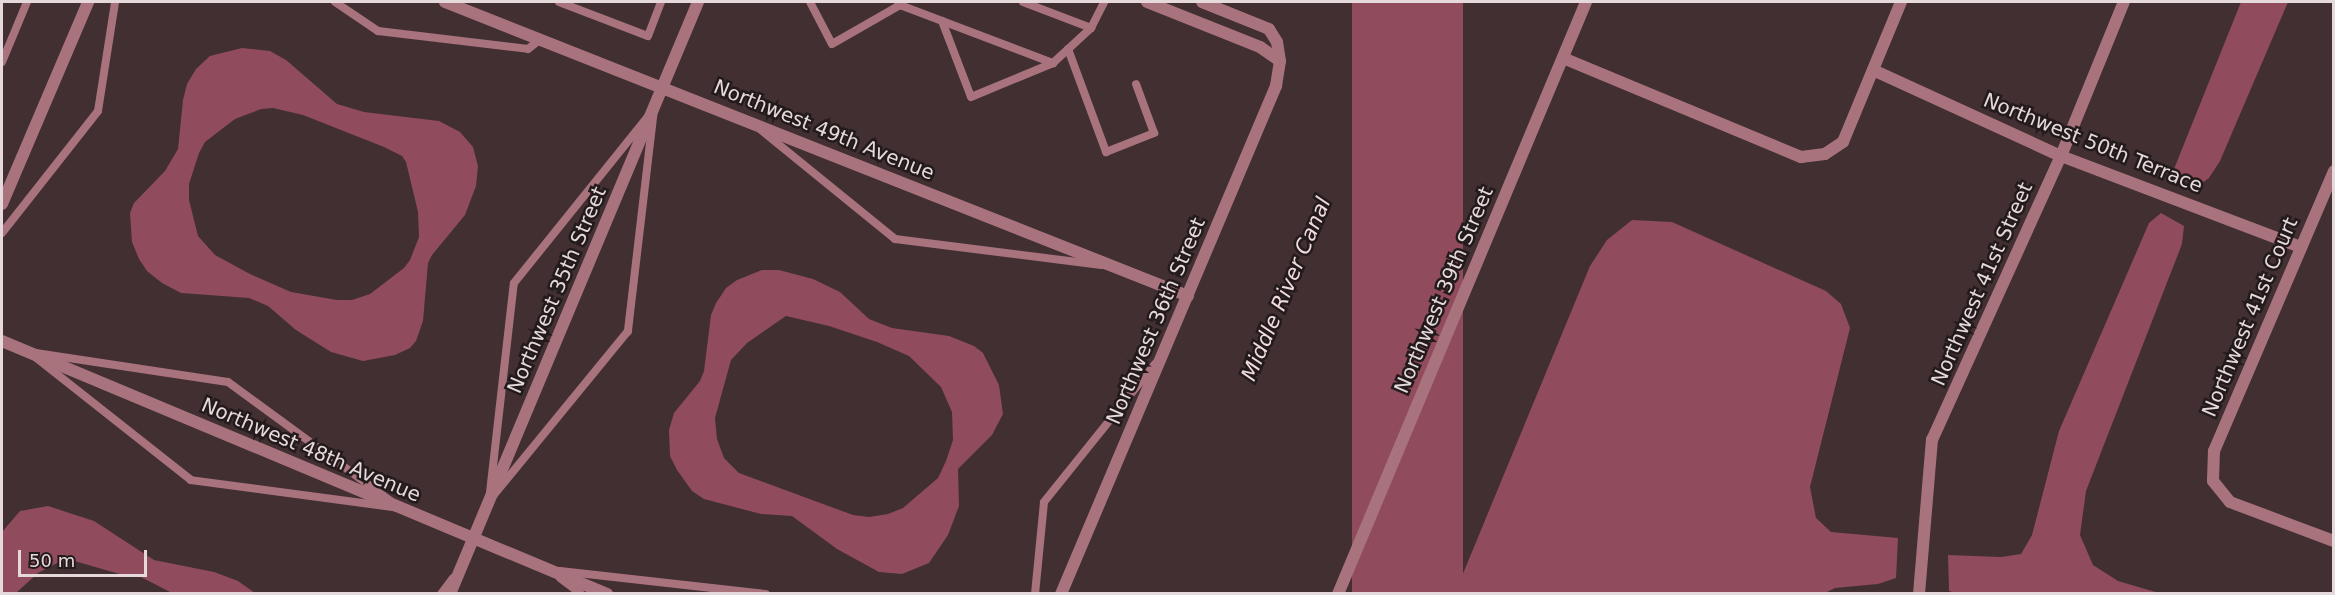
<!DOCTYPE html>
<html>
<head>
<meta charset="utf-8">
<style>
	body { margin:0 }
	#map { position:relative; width:2335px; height:595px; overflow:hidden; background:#412f32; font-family:"DejaVu Sans",sans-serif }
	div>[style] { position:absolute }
	.water>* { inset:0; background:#904b5c; transform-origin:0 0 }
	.lane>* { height:8px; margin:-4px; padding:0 4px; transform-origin:4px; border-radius:4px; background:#a9737e }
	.street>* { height:12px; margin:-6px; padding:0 6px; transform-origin:6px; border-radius:6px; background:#a9737e }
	span { translate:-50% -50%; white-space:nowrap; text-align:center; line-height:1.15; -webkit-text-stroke:5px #221a1b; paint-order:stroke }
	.street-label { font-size:20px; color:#e6d9dc }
	.water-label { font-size:21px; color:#f1dbdf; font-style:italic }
	.frame { position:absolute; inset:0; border:3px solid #e6d9dc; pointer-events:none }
	.scale { position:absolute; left:18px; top:550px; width:129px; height:27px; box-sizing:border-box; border:3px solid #e6d9dc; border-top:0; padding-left:8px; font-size:18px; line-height:21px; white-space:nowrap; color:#e6d9dc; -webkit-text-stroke:4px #221a1b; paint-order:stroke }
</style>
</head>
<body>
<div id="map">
	<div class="water">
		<div style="left:1352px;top:2px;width:111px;height:641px"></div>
		<div style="clip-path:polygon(2241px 2px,2288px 2px,2220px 161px,2209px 178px,2198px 186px,2172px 174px)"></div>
		<div style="clip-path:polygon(evenodd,242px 48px,270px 51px,286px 60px,337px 104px,364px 112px,439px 121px,460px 132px,473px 147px,478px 166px,476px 186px,465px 215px,432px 255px,428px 263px,423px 321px,416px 341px,410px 348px,395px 355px,363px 361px,331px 352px,296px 330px,268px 306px,249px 298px,181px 293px,162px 283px,147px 271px,139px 259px,132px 242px,130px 213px,134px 203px,165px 171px,178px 149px,183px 100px,187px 84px,196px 69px,210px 56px,242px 48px,273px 108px,303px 115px,384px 147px,402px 156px,406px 162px,418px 212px,419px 237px,410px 260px,404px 268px,370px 294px,352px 300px,337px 300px,291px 292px,250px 274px,215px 255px,198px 236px,189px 200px,189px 184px,199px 153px,205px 142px,235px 119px,261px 109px,273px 108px)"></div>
		<div style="clip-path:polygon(2161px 213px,2184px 226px,2182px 244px,2086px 491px,2080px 535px,2093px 565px,2118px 581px,2159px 593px,1958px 594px,1949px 591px,1948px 555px,2001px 557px,2021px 554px,2032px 535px,2059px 431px,2149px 223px)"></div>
		<div style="clip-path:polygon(1632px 220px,1672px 222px,1826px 291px,1841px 304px,1850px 328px,1810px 487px,1816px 518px,1831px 532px,1898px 538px,1896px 578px,1878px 584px,1835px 588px,1823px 594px,1455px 593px,1590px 266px,1607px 240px)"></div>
		<div style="clip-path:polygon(evenodd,762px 270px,779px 270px,813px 279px,840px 292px,869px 319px,892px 328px,949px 336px,974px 346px,983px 353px,999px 385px,1003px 414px,992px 435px,958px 469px,959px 506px,948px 535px,929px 563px,902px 574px,879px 572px,837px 549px,792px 516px,761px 514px,704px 499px,692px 491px,677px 470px,670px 456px,669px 430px,674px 413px,700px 381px,704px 371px,711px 315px,716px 303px,726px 288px,737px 280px,762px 270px,786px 316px,829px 326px,877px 342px,909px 356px,941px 387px,952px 412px,953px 440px,946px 461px,938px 478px,903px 508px,888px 514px,869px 517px,853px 515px,739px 473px,724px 458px,717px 439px,715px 418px,731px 360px,747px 343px,786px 316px)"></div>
		<div style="clip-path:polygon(48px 506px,94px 521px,154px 560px,214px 572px,238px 581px,255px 593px,172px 593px,139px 576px,123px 575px,71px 560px,59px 562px,38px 573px,16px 593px,2px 593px,2px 532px,20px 511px)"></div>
	</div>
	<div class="lane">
		<div style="left:335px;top:2px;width:52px;rotate:34deg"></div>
		<div style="left:378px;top:31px;width:151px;rotate:6.8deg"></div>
		<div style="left:528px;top:49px;width:16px;rotate:-38deg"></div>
		<div style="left:559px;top:2px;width:95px;rotate:20.9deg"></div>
		<div style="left:648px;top:36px;width:36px;rotate:-69deg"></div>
		<div style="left:810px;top:2px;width:47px;rotate:62.4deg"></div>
		<div style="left:832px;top:44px;width:78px;rotate:-29.8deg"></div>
		<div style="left:898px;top:2px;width:4px;rotate:56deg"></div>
		<div style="left:900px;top:5px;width:164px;rotate:20.8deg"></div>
		<div style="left:1053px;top:63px;width:52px;rotate:-42.6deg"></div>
		<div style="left:1023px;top:2px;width:73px;rotate:20.9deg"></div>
		<div style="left:1091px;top:28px;width:29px;rotate:-63deg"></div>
		<div style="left:942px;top:21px;width:81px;rotate:69.1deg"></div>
		<div style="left:971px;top:97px;width:89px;rotate:-22.5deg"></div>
		<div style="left:1068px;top:49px;width:110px;rotate:69.7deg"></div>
		<div style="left:1106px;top:152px;width:52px;rotate:-21.6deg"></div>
		<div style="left:1154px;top:133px;width:52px;rotate:-110.2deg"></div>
		<div style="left:2px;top:62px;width:65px;rotate:-67.4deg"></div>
		<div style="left:654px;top:109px;width:224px;rotate:96.7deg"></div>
		<div style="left:628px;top:331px;width:220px;rotate:129.3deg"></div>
		<div style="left:489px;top:501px;width:219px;rotate:-83.5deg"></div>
		<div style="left:514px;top:283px;width:223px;rotate:-51.2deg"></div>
		<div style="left:761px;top:130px;width:173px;rotate:39.1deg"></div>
		<div style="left:895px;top:239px;width:208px;rotate:7.2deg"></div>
		<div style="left:2px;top:233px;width:155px;rotate:-51.8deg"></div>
		<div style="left:98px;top:111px;width:110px;rotate:-81.1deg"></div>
		<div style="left:29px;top:352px;width:201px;rotate:8.6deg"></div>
		<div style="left:228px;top:382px;width:213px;rotate:36.2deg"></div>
		<div style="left:400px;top:508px;width:211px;rotate:-172.4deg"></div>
		<div style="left:191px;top:480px;width:206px;rotate:-141.7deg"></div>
		<div style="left:560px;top:571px;width:207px;rotate:6.4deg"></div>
		<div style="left:560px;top:578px;width:26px;rotate:37deg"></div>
		<div style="left:441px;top:594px;width:20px;rotate:-53deg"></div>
		<div style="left:1035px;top:594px;width:92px;rotate:-84.4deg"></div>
		<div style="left:1044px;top:502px;width:177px;rotate:-51.2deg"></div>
	</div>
	<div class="street">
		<div style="left:445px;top:2px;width:799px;rotate:21.59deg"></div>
		<div style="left:1147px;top:2px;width:122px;rotate:21.7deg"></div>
		<div style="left:1260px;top:47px;width:24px;rotate:35deg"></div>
		<div style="left:1563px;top:58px;width:258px;rotate:22.6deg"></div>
		<div style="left:1801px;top:157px;width:24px;rotate:-7deg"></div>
		<div style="left:1825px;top:154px;width:22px;rotate:-34deg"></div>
		<div style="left:1843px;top:142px;width:152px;rotate:-67.5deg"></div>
		<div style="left:1873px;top:70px;width:207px;rotate:24.6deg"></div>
		<div style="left:2061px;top:156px;width:257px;rotate:20.8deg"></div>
		<div style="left:2334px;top:171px;width:305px;rotate:113.2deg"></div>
		<div style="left:2214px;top:451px;width:30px;rotate:92deg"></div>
		<div style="left:2213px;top:481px;width:27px;rotate:51deg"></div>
		<div style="left:2230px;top:502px;width:111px;rotate:20.6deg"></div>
		<div style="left:2px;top:204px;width:220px;rotate:-66.9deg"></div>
		<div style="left:2px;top:341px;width:656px;rotate:22.69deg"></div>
		<div style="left:450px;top:594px;width:642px;rotate:-67.27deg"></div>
		<div style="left:1061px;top:594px;width:552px;rotate:-67.06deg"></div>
		<div style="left:1276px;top:86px;width:25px;rotate:-81deg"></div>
		<div style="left:1280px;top:61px;width:19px;rotate:-99deg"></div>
		<div style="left:1277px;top:42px;width:15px;rotate:-122deg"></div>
		<div style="left:1269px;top:29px;width:72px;rotate:-158.1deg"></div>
		<div style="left:1338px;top:594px;width:642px;rotate:-67.27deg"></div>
		<div style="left:1919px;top:594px;width:155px;rotate:-85.2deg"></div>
		<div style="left:1932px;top:440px;width:312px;rotate:-65.6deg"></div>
		<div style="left:2061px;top:156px;width:166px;rotate:-67.8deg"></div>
	</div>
	<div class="street-label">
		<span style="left:824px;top:130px;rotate:22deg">Northwest 49th Avenue</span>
		<span style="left:2093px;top:143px;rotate:22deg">Northwest 50th Terrace</span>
		<span style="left:1982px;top:284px;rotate:-66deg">Northwest 41st Street</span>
		<span style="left:557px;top:290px;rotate:-67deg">Northwest 35th Street</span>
		<span style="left:1444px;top:290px;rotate:-67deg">Northwest 39th Street</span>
		<span style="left:2250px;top:317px;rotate:-67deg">Northwest 41st Court</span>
		<span style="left:1156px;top:321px;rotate:-67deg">Northwest 36th Street</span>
		<span style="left:311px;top:450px;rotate:23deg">Northwest 48th Avenue</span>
	</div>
	<div class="water-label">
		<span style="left:1286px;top:289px;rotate:-67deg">Middle River Canal</span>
	</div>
	<div class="frame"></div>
	<div class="scale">50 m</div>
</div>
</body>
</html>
